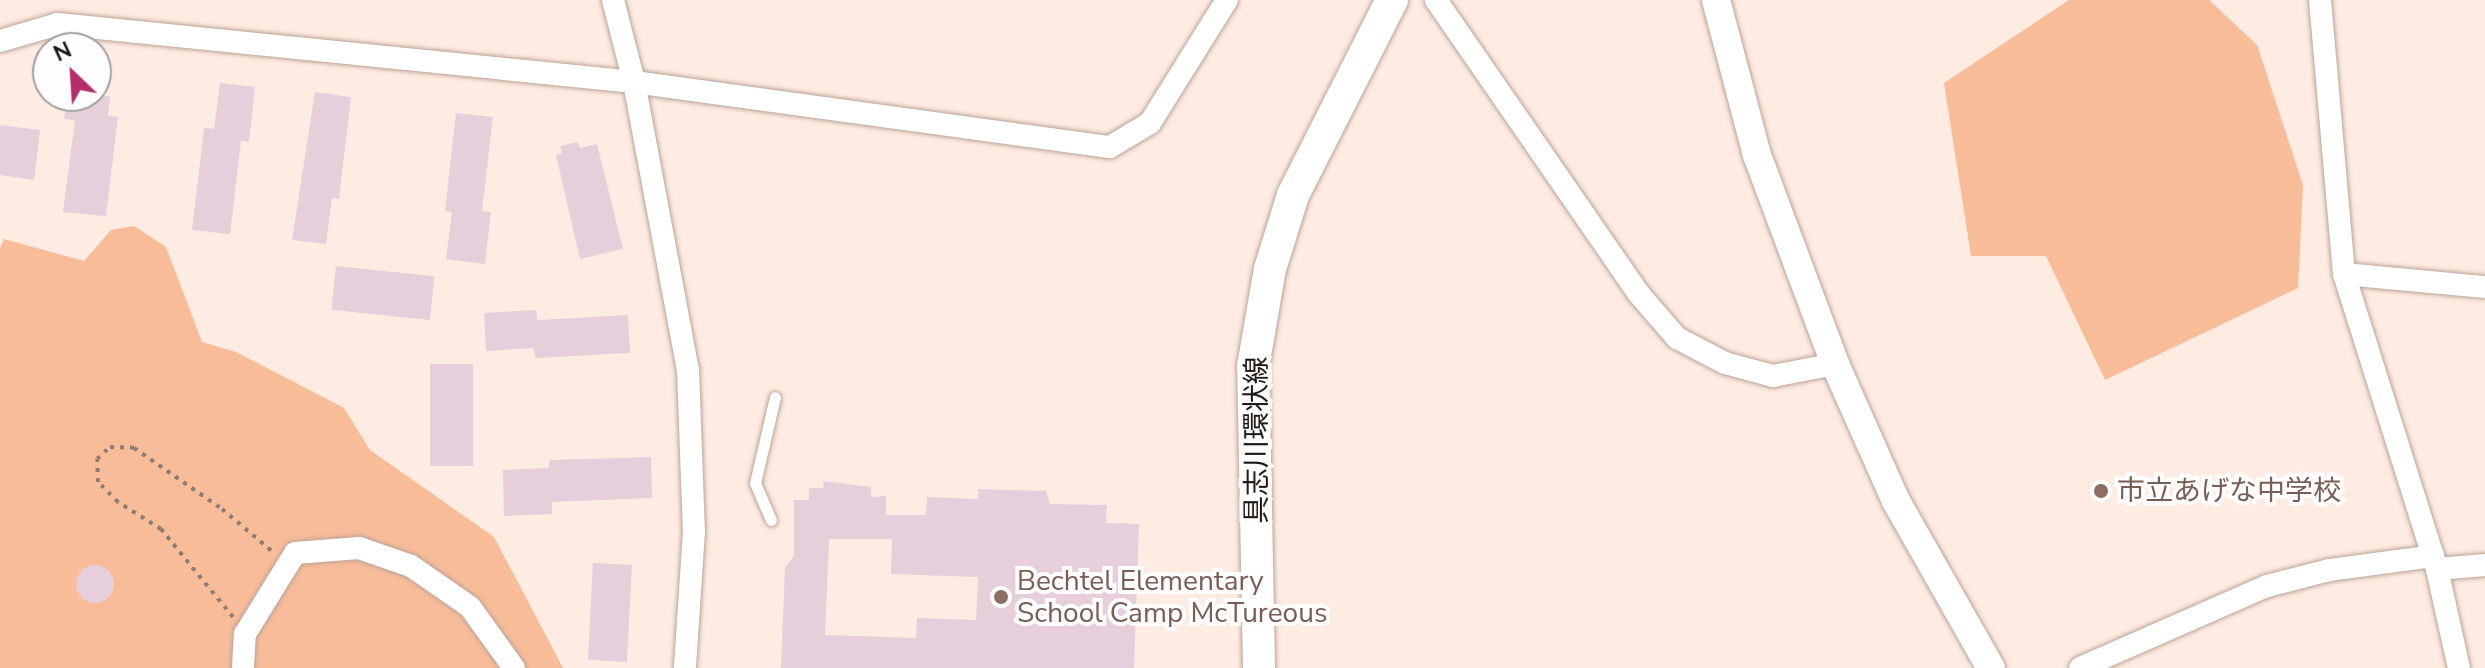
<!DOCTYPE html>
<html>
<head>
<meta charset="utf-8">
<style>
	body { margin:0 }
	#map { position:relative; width:2485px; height:668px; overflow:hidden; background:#feebe1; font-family:"Nunito Sans","Noto Sans JP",sans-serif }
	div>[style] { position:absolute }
	.green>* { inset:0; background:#f9bc99 }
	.building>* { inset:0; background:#e6cfdb; transform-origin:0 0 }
	.round { border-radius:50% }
	.path>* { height:4px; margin-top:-2px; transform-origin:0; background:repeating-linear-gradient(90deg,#8c7e77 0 4px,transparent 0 10px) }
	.roads { filter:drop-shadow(0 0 2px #b9a498) drop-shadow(0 0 2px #b9a498) }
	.service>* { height:11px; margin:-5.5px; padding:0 5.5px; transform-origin:5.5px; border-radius:5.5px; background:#fff }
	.minor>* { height:22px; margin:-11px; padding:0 11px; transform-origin:11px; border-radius:11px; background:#fff }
	.tertiary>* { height:28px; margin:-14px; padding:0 14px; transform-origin:14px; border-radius:14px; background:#fff }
	.secondary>* { height:32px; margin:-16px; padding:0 16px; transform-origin:16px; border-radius:16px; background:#fff }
	.dots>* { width:22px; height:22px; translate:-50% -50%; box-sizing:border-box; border:4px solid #fdfdfd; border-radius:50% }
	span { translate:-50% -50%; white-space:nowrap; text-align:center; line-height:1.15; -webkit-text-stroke:8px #fdfdfd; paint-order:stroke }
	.street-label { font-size:28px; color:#1e1612 }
	.education-label { font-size:28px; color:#785e54 }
	.left { translate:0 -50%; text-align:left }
	.north { position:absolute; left:32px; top:32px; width:80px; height:80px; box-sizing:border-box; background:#fdfdfd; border:2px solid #a4a19f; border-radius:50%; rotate:335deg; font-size:22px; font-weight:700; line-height:32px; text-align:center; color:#1e1612 }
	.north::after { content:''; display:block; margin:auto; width:28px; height:36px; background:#b82d69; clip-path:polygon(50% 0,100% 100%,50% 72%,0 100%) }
</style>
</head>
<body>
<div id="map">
	<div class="green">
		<div style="clip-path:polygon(2069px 0,2209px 0,2257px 45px,2303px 185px,2298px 288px,2105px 380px,2046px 256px,1971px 256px,1944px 83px)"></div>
		<div style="clip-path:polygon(134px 226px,166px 247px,202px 342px,236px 352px,344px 408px,370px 450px,494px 537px,563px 668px,0 668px,0 249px,4px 239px,84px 261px,111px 230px)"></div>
	</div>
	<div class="building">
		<div style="clip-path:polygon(220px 83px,255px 87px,249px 142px,241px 141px,230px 234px,192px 230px,204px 128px,214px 129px)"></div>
		<div style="clip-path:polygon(315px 92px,351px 97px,339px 199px,332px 198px,326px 244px,292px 240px)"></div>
		<div style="clip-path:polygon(67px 96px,110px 96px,108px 116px,118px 117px,106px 216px,63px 212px,75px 120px,64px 119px)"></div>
		<div style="clip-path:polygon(456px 113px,493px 117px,482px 211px,491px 212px,485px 264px,446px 259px,452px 212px,445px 211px)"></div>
		<div style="clip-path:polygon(0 125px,40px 130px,34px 180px,0 175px)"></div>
		<div style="clip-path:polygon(578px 142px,580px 148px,597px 144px,623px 249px,580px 259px,556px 155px,562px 153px,560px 146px)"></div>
		<div style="left:336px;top:266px;width:99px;height:44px;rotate:6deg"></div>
		<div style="clip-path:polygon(536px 310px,537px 320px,628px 315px,630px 353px,536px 358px,533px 348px,486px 351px,484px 313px)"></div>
		<div style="left:473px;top:364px;width:102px;height:43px;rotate:90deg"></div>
		<div style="clip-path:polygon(651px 457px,652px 498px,552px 502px,552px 514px,504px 516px,503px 470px,548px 468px,550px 460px)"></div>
		<div style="clip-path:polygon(evenodd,823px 481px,871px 487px,871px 497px,886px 496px,886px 515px,926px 515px,927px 497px,978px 499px,978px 489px,1046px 491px,1050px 504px,1107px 505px,1106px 523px,1139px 524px,1134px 668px,781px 668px,785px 567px,794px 556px,794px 500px,809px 500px,809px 488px,824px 488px,823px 481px,829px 539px,892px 539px,891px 574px,978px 577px,976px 620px,917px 618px,916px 638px,825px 635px,829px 539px)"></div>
		<div style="left:593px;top:563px;width:39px;height:97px;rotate:3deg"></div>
		<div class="round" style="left:76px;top:565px;width:38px;height:38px"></div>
	</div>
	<div class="path">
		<div style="left:233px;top:617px;width:114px;rotate:-129.3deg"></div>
		<div style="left:161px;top:529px;width:51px;rotate:-147.9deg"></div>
		<div style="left:118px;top:502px;width:28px;rotate:-135deg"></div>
		<div style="left:98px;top:482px;width:23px;rotate:-92deg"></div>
		<div style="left:97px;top:459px;width:18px;rotate:-43deg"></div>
		<div style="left:110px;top:447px;width:24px;rotate:2deg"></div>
		<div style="left:134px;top:448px;width:107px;rotate:34.7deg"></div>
		<div style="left:222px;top:509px;width:67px;rotate:40.1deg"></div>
	</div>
	<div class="roads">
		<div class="service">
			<div style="left:771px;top:520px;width:40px;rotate:-113.4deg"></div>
			<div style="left:755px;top:483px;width:88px;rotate:-76.9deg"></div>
		</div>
		<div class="minor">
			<div style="left:613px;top:0;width:85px;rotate:75.6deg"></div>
			<div style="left:634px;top:82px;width:293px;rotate:79.4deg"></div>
			<div style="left:688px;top:370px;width:161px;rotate:87.9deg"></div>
			<div style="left:694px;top:531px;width:137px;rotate:93.8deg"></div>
			<div style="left:1436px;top:0;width:356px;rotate:55.4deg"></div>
			<div style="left:1638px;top:293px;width:60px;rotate:49.1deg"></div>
			<div style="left:1677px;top:338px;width:54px;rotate:27.5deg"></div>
			<div style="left:1725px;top:363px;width:50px;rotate:15.2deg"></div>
			<div style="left:1773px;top:376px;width:63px;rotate:-11deg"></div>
			<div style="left:2320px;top:0;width:275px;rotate:85deg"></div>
			<div style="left:2344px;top:274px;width:309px;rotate:72.5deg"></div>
			<div style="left:2437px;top:569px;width:101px;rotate:77.5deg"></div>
			<div style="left:0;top:41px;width:60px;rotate:-16.3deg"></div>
			<div style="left:58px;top:24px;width:579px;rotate:5.75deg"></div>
			<div style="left:634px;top:82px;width:480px;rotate:7.8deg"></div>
			<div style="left:1110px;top:147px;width:47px;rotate:-31deg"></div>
			<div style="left:1150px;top:123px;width:145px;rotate:-58deg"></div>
			<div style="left:2344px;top:274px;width:142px;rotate:5.3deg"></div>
			<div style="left:2437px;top:569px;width:48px;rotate:-4.8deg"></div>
			<div style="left:243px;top:668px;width:34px;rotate:-87deg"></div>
			<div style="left:245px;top:634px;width:95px;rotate:-58.3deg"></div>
			<div style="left:295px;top:553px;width:64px;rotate:-4.5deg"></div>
			<div style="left:359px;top:548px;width:55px;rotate:19.1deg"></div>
			<div style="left:411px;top:566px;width:72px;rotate:34.8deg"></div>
			<div style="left:470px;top:607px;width:75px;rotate:54.2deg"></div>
			<div style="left:2080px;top:668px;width:204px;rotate:-23.7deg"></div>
			<div style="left:2267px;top:586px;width:65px;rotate:-14.3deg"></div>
			<div style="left:2330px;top:570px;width:104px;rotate:-7.7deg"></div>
		</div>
		<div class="tertiary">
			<div style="left:1716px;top:0;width:160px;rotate:75.2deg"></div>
			<div style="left:1757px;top:155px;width:223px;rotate:69.5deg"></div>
			<div style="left:1835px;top:364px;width:150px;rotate:66deg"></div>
			<div style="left:1896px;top:501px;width:192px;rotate:60.4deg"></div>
		</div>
		<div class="secondary">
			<div style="left:1259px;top:668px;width:301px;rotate:-91.1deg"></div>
			<div style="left:1253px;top:367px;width:99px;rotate:-80.2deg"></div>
			<div style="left:1270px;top:269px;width:77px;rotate:-72.7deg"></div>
			<div style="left:1293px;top:195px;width:219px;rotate:-63.1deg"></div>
		</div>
	</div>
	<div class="dots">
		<div style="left:2101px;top:491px;background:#8d6e63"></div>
		<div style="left:1001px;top:597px;background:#8d6e63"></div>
	</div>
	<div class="street-label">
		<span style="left:1257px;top:440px;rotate:-90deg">具志川環状線</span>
	</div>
	<div class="education-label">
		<span class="left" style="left:2117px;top:491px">市立あげな中学校</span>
		<span class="left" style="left:1017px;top:597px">Bechtel Elementary<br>School Camp McTureous</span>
	</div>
	<div class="north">N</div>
</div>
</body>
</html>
